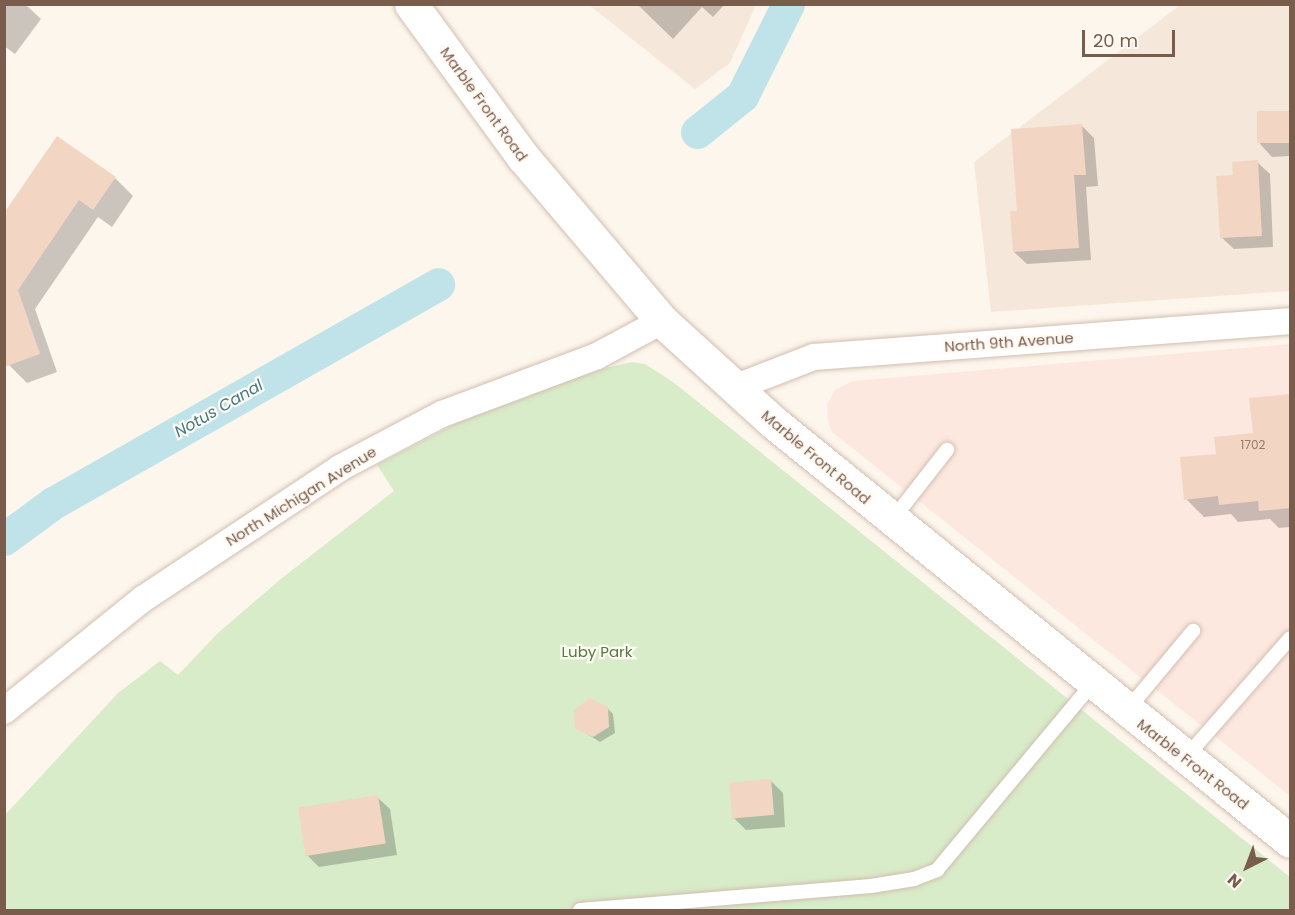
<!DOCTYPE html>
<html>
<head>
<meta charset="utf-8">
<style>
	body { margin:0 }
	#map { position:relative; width:1295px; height:915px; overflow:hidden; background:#fdf6ec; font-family:Poppins,sans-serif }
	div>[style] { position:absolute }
	.residential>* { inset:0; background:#f5e8da }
	.commercial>* { inset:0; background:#fde8e0 }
	.green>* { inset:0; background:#d8ecc9 }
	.shadow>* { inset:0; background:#0003 }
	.canal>* { height:33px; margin:-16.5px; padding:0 16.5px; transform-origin:16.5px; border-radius:16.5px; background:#bfe3e8 }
	.building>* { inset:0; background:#f3d5c3; transform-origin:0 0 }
	.roads { filter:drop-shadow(0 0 2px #d1beb0) drop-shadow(0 0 2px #d1beb0) }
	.service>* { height:14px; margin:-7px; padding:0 7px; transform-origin:7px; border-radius:7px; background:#fff }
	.minor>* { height:26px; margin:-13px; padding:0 13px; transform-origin:13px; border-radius:13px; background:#fff }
	.tertiary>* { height:33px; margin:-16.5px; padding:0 16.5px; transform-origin:16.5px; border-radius:16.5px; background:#fff }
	span { translate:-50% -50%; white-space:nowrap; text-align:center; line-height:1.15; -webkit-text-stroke:4.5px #fffaf3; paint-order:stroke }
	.number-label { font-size:12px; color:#987a6a }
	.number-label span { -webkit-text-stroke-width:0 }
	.street-label { font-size:15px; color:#7a5c4d }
	.park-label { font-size:15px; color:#537a41 }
	.water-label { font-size:16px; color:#437c86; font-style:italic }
	.frame { position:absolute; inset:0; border:6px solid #7a5c4d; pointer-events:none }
	.north { position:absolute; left:1217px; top:837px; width:60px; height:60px; -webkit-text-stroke:4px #fffaf3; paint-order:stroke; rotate:222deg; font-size:16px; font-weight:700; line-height:24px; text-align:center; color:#7a5c4d }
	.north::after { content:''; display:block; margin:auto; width:21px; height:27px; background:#7a5c4d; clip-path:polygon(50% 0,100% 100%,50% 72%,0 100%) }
	.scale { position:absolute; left:1082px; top:30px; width:93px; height:27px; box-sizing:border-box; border:3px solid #7a5c4d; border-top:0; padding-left:8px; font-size:18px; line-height:21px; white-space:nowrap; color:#7a5c4d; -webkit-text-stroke:4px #fffaf3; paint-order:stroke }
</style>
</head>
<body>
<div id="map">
	<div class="residential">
		<div style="clip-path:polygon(589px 5px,756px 5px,730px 63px,695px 89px)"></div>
		<div style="clip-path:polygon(1180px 5px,1290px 5px,1290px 291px,991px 312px,974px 162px)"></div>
	</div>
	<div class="commercial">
		<div style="clip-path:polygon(1290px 344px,1290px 796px,832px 432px,828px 421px,827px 405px,835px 390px,853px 381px)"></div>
	</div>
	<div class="green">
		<div style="clip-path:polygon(632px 362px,645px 364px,673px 382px,1290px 877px,1290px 910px,5px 910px,5px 815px,118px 693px,160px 661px,178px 675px,218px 633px,282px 578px,394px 491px,377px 465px,474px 414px,605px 368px)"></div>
	</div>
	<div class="shadow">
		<div style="clip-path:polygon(4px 4px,25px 4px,41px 19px,15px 54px,4px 46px)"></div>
		<div style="clip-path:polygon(637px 4px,725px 4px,713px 17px,702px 7px,673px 39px)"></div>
		<div style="clip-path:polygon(1290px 112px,1290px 156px,1272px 157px,1260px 144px,1258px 114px)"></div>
		<div style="clip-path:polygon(1082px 126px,1094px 138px,1098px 186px,1086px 187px,1091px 260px,1027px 264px,1014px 252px,1019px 212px)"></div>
		<div style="clip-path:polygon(1257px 162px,1270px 174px,1273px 247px,1234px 249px,1221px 237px,1234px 176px)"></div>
		<div style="clip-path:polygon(115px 178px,133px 196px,112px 227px,98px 217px,35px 309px,57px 372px,27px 383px,9px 365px,4px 216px)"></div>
		<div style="clip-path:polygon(1290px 396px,1290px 527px,1279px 528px,1270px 519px,1238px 522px,1231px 514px,1204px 517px,1186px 499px,1217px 455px,1254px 434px,1251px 399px)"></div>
		<div style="clip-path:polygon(607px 708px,613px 714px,615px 733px,600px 742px,577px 728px)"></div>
		<div style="clip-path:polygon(770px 780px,783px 793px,785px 827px,746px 830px,733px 817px)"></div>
		<div style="clip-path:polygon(377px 797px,390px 809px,397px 855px,319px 867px,307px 855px)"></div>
	</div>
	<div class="canal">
		<div style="left:697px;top:132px;width:58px;rotate:-38.7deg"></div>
		<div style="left:742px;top:96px;width:103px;rotate:-63.4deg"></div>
		<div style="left:4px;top:539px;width:61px;rotate:-36.3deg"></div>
		<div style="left:53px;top:503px;width:443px;rotate:-29.6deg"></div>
	</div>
	<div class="building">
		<div style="left:1290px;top:111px;width:32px;height:33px;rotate:90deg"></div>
		<div style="clip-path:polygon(1082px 124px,1086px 175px,1074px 175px,1079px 248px,1013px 252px,1010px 211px,1017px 211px,1011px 129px)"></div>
		<div style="clip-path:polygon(57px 136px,116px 177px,93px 210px,79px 200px,18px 290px,40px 354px,4px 367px,4px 213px)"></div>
		<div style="clip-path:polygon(1258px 160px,1262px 236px,1220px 238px,1216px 176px,1233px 175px,1232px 162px)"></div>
		<div style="clip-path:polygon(1290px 394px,1290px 508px,1259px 511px,1258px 501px,1219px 505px,1218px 496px,1184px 500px,1180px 457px,1216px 454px,1214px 437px,1253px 433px,1249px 398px)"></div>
		<div style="clip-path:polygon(590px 698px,608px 707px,609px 727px,593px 737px,575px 729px,574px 710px)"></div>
		<div style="left:771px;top:779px;width:36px;height:42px;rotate:85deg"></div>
		<div style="left:378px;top:795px;width:49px;height:81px;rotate:81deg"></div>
	</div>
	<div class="roads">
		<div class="service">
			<div style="left:893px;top:519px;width:88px;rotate:-52deg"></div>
			<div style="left:1128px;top:709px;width:102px;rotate:-50.2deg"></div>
			<div style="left:1186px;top:757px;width:158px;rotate:-48.8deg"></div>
			<div style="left:580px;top:910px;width:292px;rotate:-4.7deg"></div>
			<div style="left:871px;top:886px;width:44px;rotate:-9.2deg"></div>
			<div style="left:914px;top:879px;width:25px;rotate:-21deg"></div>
			<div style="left:937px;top:870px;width:244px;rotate:-50.2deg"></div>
		</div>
		<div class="minor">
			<div style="left:734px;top:388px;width:86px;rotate:-21.2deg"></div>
			<div style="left:814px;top:357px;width:477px;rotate:-4.3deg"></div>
			<div style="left:4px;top:711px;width:179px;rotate:-38.9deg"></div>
			<div style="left:143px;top:599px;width:237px;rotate:-33.6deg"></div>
			<div style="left:340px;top:468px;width:115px;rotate:-27.9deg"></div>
			<div style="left:442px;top:414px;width:165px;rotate:-20.5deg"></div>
			<div style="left:597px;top:356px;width:74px;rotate:-28.3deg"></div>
		</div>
		<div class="tertiary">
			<div style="left:411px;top:4px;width:190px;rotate:53.8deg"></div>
			<div style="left:523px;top:157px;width:215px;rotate:49.7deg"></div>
			<div style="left:662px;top:321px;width:150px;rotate:42.3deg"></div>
			<div style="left:773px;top:422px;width:665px;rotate:39.02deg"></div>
		</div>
	</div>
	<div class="number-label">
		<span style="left:1253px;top:445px">1702</span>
	</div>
	<div class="street-label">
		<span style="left:484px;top:104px;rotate:54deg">Marble Front Road</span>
		<span style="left:1009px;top:342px;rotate:-4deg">North 9th Avenue</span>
		<span style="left:816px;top:457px;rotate:40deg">Marble Front Road</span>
		<span style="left:301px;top:496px;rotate:-32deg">North Michigan Avenue</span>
		<span style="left:1193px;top:764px;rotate:38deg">Marble Front Road</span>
	</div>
	<div class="park-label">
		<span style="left:597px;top:652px">Luby Park</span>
	</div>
	<div class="water-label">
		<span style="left:219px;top:409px;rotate:-30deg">Notus Canal</span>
	</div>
	<div class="frame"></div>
	<div class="north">N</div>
	<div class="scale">20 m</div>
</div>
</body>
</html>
